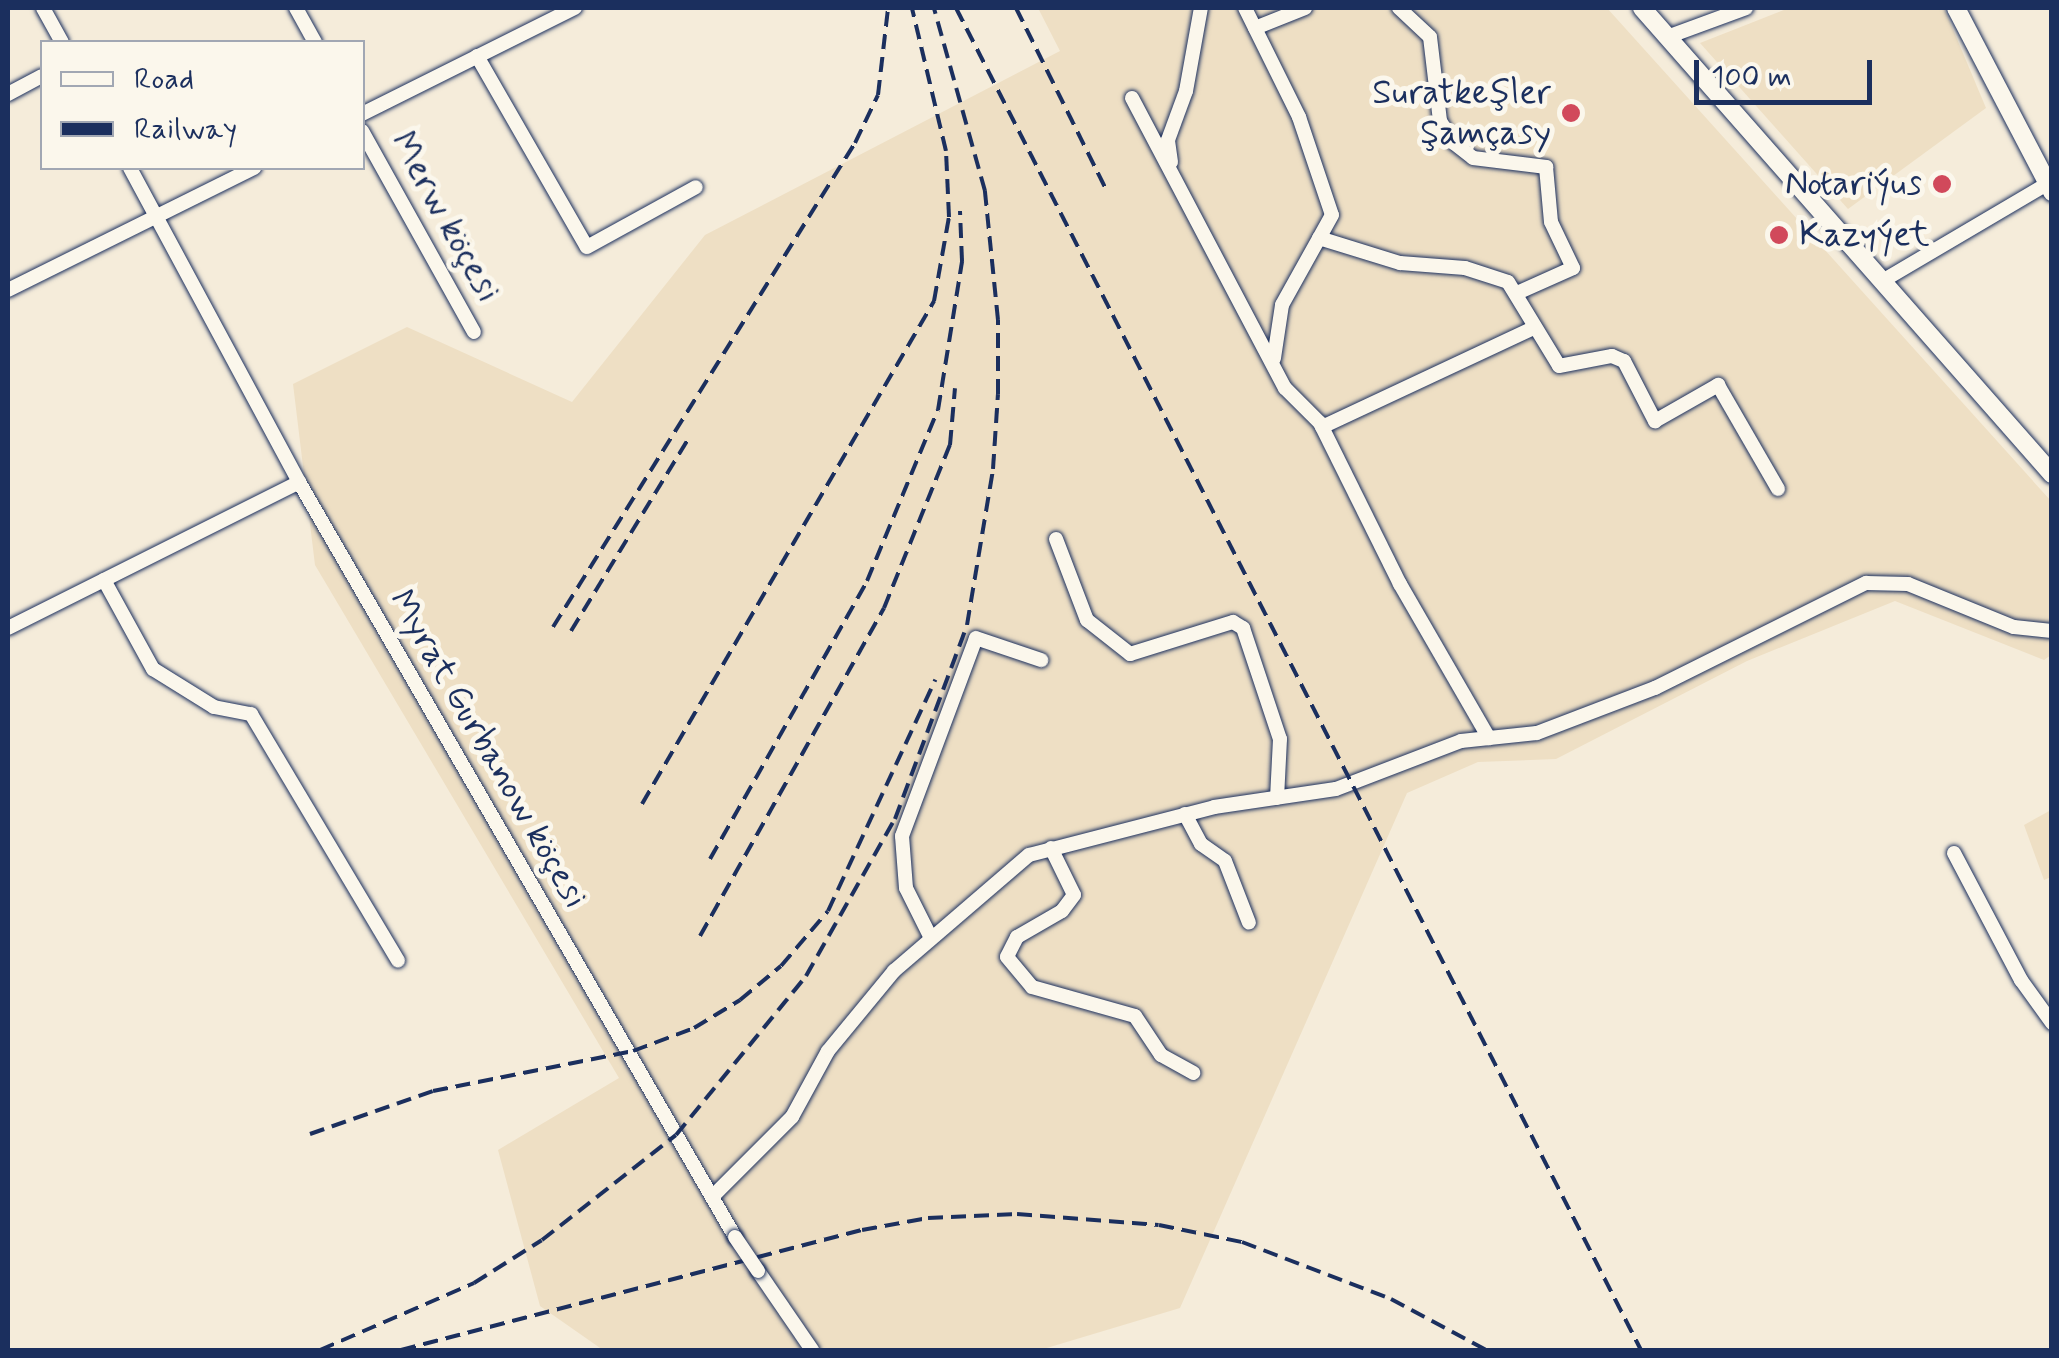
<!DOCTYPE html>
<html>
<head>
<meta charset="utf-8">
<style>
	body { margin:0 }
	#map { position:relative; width:2059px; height:1358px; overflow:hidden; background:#f5ecda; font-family:Mynerve,sans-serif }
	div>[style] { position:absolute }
	.built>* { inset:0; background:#eedfc4 }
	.roads { filter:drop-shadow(0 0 2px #1b2f5e) drop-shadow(0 0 2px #1b2f5e) }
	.minor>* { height:14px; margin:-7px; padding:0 7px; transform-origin:7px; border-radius:7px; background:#fbf7ec }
	.major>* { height:18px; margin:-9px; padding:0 9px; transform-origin:9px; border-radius:9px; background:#fbf7ec }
	.rail>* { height:4px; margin-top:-2px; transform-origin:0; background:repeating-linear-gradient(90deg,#1b2f5e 0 15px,transparent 0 23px) }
	.bridges { filter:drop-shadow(0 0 2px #1b2f5e) drop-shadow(0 0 2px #1b2f5e) }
	.minor-bridge>* { height:14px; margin:-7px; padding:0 7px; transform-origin:7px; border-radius:7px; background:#fbf7ec }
	.dots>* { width:28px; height:28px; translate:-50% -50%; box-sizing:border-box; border:5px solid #fbf7ec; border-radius:50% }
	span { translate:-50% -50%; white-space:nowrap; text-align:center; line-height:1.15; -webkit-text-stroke:10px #fbf7ec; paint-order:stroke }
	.poi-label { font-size:35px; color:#1b2f5e }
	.right { translate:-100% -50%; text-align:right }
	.left { translate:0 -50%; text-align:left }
	.street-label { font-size:35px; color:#1b2f5e }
	.frame { position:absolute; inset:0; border:10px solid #1b2f5e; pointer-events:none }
	.legend { position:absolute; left:40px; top:40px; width:325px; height:130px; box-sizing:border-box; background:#fbf7ec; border:2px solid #a1a7b3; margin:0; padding:12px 18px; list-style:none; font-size:30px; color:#1b2f5e }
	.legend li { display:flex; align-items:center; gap:20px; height:50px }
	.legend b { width:50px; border:2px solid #a1a7b3 }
	.scale { position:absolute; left:1694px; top:60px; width:178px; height:45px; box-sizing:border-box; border:5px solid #1b2f5e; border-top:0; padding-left:12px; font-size:30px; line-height:35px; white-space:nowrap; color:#1b2f5e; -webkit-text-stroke:8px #fbf7ec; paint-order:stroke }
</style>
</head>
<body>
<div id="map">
	<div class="built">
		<div style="clip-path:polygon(1038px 8px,1607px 8px,2051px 501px,2051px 655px,2044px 660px,1895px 601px,1747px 661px,1556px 759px,1478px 762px,1407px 793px,1180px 1308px,1040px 1350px,603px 1350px,540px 1306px,498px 1150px,619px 1078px,315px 565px,293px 384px,407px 327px,572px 402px,705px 235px,1060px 51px)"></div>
		<div style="clip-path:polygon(1789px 8px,1944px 8px,1986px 108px,1848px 209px,1700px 43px)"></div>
		<div style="clip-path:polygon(2051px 810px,2051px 877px,2044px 880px,2024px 825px)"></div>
	</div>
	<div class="roads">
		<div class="minor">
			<div style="left:43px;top:8px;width:39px;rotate:61deg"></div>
			<div style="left:296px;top:8px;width:39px;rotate:61deg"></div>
			<div style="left:1245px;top:8px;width:122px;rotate:63.6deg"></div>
			<div style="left:1299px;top:117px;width:103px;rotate:71.4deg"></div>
			<div style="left:1332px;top:215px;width:103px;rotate:119.1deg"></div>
			<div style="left:1282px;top:305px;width:54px;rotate:98.6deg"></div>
			<div style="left:1399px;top:8px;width:42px;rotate:43.1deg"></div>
			<div style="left:1430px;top:37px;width:85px;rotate:83.2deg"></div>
			<div style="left:1440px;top:121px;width:26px;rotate:58deg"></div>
			<div style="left:1454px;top:143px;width:24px;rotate:38deg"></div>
			<div style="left:1473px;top:158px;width:74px;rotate:7deg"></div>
			<div style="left:1546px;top:167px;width:55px;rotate:84.8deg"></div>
			<div style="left:1551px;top:222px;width:51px;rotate:64.4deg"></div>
			<div style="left:1573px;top:268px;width:61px;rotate:155.9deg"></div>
			<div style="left:1255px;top:28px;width:54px;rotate:-21.8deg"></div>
			<div style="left:1670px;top:36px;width:81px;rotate:-20.2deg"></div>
			<div style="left:477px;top:56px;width:220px;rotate:60.1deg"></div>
			<div style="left:587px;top:247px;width:124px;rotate:-28.8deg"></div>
			<div style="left:8px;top:94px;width:38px;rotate:-28deg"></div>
			<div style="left:1132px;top:98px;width:328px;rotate:62.2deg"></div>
			<div style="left:1285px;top:388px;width:49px;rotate:45deg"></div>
			<div style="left:1320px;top:423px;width:180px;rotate:63.6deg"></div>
			<div style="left:1400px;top:584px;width:178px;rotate:60deg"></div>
			<div style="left:362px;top:114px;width:238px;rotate:-26.5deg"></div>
			<div style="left:362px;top:131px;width:230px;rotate:60.9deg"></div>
			<div style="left:1171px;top:162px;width:22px;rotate:-98deg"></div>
			<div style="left:1168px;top:140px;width:52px;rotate:-69.8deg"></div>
			<div style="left:1186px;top:91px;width:84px;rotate:-79.8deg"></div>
			<div style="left:130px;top:168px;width:357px;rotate:61.7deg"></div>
			<div style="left:299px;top:482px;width:872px;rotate:59.99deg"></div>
			<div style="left:1319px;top:238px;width:85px;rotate:17.2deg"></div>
			<div style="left:1400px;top:263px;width:65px;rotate:4.4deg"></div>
			<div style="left:1465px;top:268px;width:45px;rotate:18deg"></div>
			<div style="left:1508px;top:282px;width:98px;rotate:58.7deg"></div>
			<div style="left:1559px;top:366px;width:54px;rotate:-10.7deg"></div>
			<div style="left:1612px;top:356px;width:13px;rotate:23deg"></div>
			<div style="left:1624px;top:361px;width:68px;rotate:62.7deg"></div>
			<div style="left:1655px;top:421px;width:73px;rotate:-29.7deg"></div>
			<div style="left:1718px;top:385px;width:120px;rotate:60deg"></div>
			<div style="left:1884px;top:280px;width:195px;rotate:-30.5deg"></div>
			<div style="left:8px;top:290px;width:275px;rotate:-26.4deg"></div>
			<div style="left:1322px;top:427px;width:235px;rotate:-25.1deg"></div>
			<div style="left:1056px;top:539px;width:87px;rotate:69.1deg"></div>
			<div style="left:1087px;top:620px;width:55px;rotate:38.3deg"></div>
			<div style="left:1130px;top:654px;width:108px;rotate:-17.3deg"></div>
			<div style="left:1233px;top:622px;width:12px;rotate:31deg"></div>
			<div style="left:1243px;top:628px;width:117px;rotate:71.6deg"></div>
			<div style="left:1280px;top:739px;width:59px;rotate:92.9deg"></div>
			<div style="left:104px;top:580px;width:102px;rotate:61.2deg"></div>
			<div style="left:153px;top:669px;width:72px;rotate:31.9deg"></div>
			<div style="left:214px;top:707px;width:38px;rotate:11deg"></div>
			<div style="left:251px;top:714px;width:287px;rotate:59.2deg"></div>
			<div style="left:8px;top:628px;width:326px;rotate:-26.6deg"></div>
			<div style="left:1185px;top:814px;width:34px;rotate:62deg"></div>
			<div style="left:1201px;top:844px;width:29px;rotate:35deg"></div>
			<div style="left:1225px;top:861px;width:66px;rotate:68.8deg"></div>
			<div style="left:1051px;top:848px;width:52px;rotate:63.9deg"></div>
			<div style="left:1074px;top:895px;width:20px;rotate:127deg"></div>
			<div style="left:1062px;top:911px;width:52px;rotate:150deg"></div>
			<div style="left:1017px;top:937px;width:22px;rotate:117deg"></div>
			<div style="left:1007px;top:957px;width:39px;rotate:50deg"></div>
			<div style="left:1032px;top:987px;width:107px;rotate:15.7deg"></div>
			<div style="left:1135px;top:1016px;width:47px;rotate:56.3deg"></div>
			<div style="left:1161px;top:1055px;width:37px;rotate:29deg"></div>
			<div style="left:1954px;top:853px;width:144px;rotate:62.2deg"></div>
			<div style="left:2021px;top:980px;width:53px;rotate:54.2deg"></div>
			<div style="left:931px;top:938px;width:56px;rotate:-116.6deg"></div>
			<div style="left:906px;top:888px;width:52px;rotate:-94.4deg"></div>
			<div style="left:902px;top:836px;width:211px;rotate:-69.5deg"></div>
			<div style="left:976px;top:638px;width:69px;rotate:18.7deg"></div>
			<div style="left:713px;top:1196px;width:112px;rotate:-45deg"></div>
			<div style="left:792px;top:1117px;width:75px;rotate:-61.4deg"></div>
			<div style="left:828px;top:1051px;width:104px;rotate:-50.5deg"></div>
			<div style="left:894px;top:971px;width:178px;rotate:-40.7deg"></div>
			<div style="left:1029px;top:855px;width:191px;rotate:-14.5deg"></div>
			<div style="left:1214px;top:807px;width:123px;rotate:-8.4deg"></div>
			<div style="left:1336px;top:789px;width:134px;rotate:-21deg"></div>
			<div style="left:1461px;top:741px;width:76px;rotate:-6deg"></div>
			<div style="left:1537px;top:733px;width:126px;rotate:-20.9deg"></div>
			<div style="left:1655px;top:688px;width:236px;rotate:-26.5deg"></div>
			<div style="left:1866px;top:583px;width:42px;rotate:1.4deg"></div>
			<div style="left:1908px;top:584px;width:114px;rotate:22.1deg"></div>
			<div style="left:2014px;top:627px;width:38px;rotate:6deg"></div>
			<div style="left:758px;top:1271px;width:96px;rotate:55.6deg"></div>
		</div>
		<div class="major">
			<div style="left:1642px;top:8px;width:621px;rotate:48.66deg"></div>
			<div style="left:1956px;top:8px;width:208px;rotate:62.4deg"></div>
		</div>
	</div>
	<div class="rail">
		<div style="left:956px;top:8px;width:1507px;rotate:62.96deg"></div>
		<div style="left:1016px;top:8px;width:200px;rotate:63.6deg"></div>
		<div style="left:553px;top:627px;width:570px;rotate:-58.04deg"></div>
		<div style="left:855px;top:143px;width:53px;rotate:-64.4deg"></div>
		<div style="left:878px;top:95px;width:88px;rotate:-83.4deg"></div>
		<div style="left:571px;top:631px;width:225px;rotate:-58.6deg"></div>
		<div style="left:642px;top:804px;width:582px;rotate:-59.86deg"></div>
		<div style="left:934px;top:301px;width:85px;rotate:-79.9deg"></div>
		<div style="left:949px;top:217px;width:66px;rotate:-92.6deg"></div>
		<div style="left:946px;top:151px;width:147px;rotate:-103.4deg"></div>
		<div style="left:710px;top:859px;width:319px;rotate:-60.5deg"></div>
		<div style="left:867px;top:581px;width:185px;rotate:-67.5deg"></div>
		<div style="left:938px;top:410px;width:151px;rotate:-80.8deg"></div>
		<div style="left:962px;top:261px;width:50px;rotate:-92.3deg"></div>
		<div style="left:700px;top:936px;width:376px;rotate:-60.7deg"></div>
		<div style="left:884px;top:608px;width:176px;rotate:-68deg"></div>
		<div style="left:950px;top:445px;width:57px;rotate:-85deg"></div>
		<div style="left:310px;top:1134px;width:130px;rotate:-19.3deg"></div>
		<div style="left:433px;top:1091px;width:204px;rotate:-11.3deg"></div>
		<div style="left:633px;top:1051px;width:65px;rotate:-20.7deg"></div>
		<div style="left:694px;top:1028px;width:54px;rotate:-31.3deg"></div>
		<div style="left:740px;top:1000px;width:53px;rotate:-39.7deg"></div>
		<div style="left:781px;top:966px;width:72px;rotate:-49.5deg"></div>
		<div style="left:828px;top:911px;width:255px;rotate:-65.1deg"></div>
		<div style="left:320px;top:1350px;width:168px;rotate:-23.5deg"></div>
		<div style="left:474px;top:1283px;width:80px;rotate:-32.3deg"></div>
		<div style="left:542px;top:1240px;width:170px;rotate:-38.1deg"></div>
		<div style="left:676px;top:1135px;width:205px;rotate:-50.7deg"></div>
		<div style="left:806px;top:976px;width:180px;rotate:-60.5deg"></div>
		<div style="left:895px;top:819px;width:207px;rotate:-69.6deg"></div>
		<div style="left:967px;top:625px;width:158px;rotate:-80.5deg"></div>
		<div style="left:993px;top:469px;width:75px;rotate:-86.2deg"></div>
		<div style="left:998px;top:394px;width:74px;rotate:-90deg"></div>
		<div style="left:998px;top:320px;width:130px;rotate:-95.8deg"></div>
		<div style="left:985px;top:191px;width:190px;rotate:-105.6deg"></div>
		<div style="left:401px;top:1350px;width:476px;rotate:-14.6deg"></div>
		<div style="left:862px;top:1230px;width:67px;rotate:-10.3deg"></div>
		<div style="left:928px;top:1218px;width:89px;rotate:-2.6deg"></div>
		<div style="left:1017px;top:1214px;width:142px;rotate:4.4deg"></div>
		<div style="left:1159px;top:1225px;width:85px;rotate:11.6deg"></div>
		<div style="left:1242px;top:1242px;width:160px;rotate:20.9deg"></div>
		<div style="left:1391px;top:1299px;width:108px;rotate:28.2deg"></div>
	</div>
	<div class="bridges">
		<div class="minor-bridge">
			<div style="left:735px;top:1237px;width:41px;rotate:55.9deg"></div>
		</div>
	</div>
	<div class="dots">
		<div style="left:1571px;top:113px;background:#d1495b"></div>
		<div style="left:1942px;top:184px;background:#d1495b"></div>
		<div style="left:1779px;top:235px;background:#d1495b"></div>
	</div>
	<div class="poi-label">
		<span class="right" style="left:1551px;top:113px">Suratkeşler<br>Şamçasy</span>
		<span class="right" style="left:1922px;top:184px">Notariýus</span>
		<span class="left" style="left:1799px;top:235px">Kazyýet</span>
	</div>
	<div class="street-label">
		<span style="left:445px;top:217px;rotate:61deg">Merw köçesi</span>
		<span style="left:488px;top:749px;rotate:60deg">Myrat Gurbanow köçesi</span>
	</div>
	<div class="frame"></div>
	<ul class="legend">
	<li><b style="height:12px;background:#fbf7ec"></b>Road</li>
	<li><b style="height:12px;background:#1b2f5e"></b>Railway</li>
	</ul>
	<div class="scale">100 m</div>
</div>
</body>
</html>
